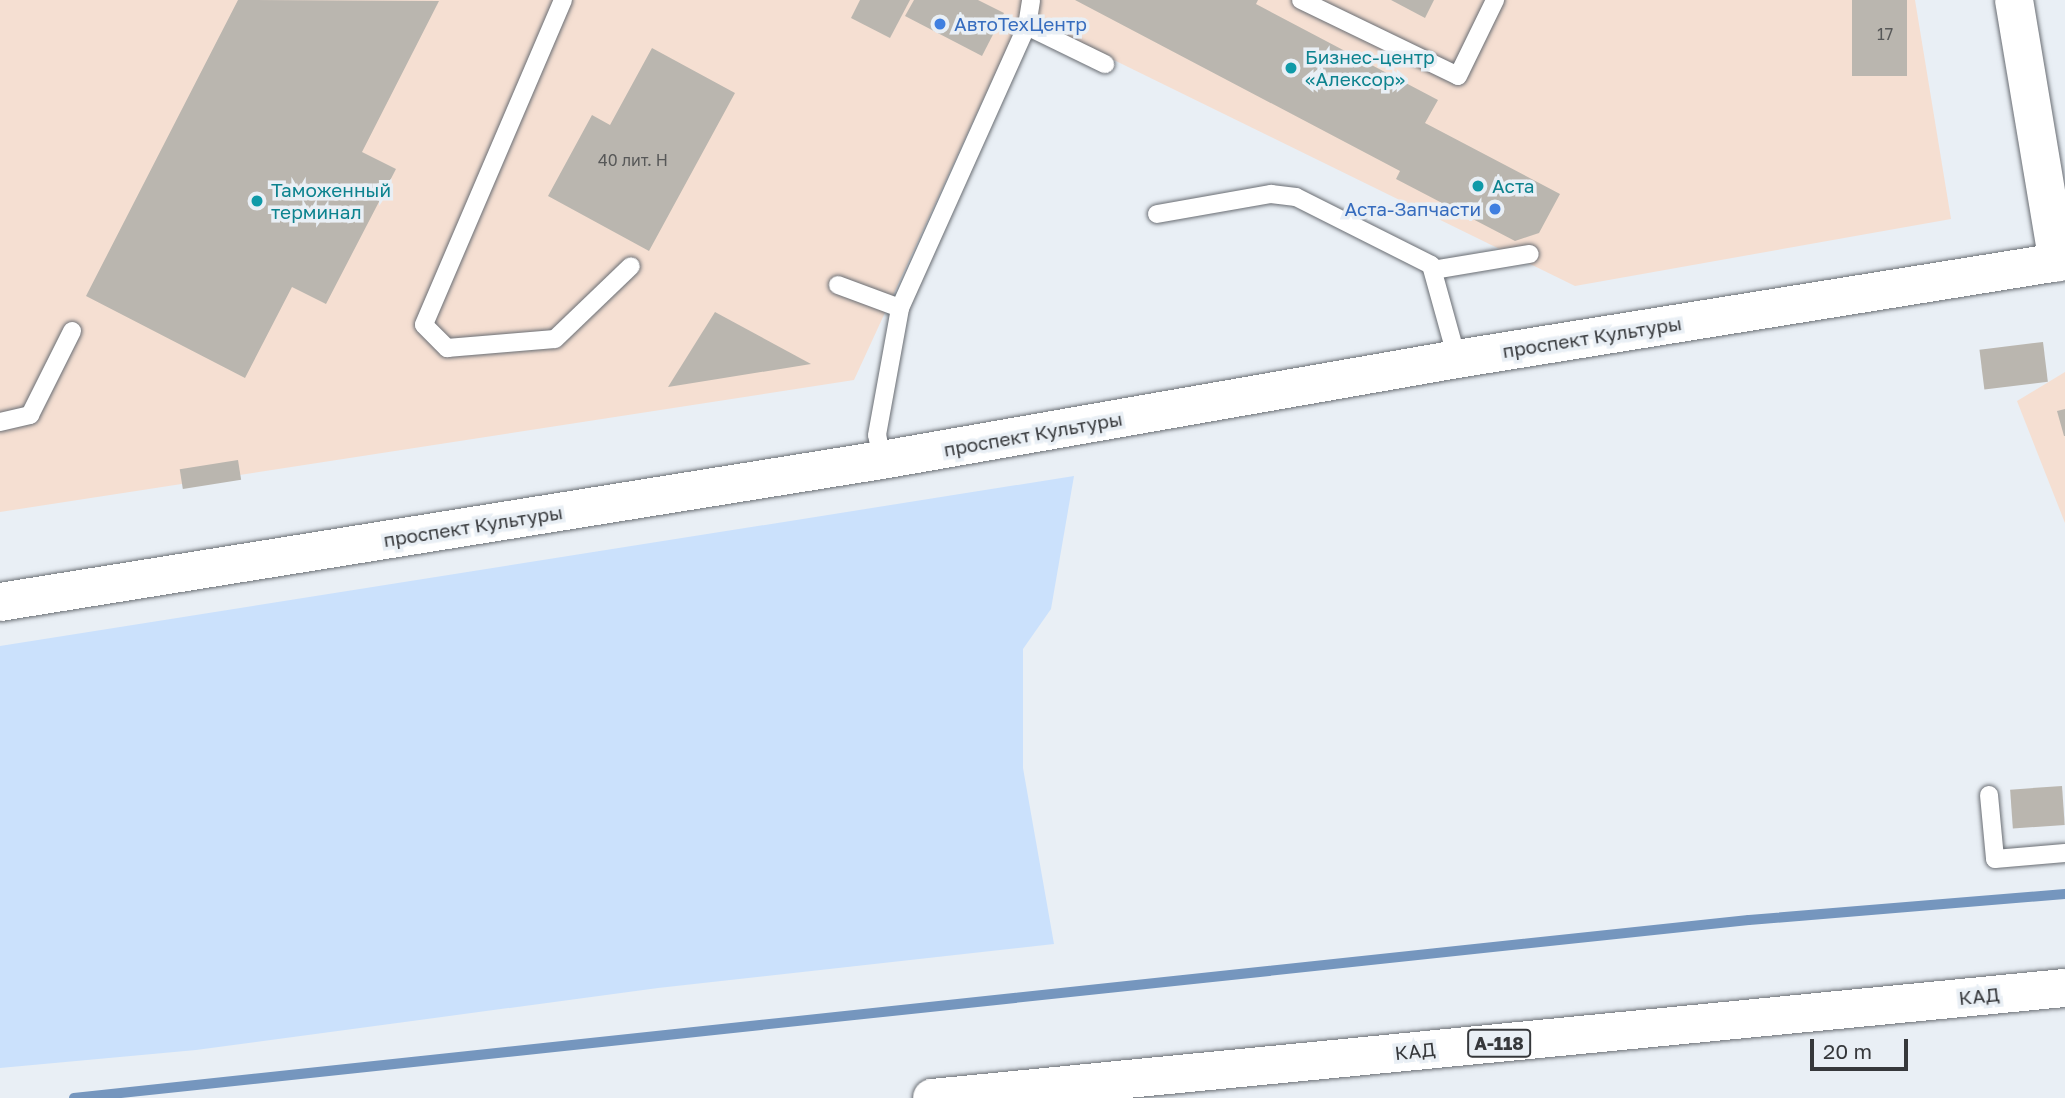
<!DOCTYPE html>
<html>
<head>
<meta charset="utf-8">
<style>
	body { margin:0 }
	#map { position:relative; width:2065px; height:1098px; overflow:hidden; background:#e9eff5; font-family:"Golos Text",sans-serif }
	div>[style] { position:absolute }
	.industrial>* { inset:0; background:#f5dfd2 }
	.green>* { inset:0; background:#cbe1fc }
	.stream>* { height:10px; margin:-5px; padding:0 5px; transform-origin:5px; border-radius:5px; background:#7596be }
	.building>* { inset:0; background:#bab6af; transform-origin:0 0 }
	.roads { filter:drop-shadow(0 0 2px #696d73) drop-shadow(0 0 2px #696d73) }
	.service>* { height:18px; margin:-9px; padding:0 9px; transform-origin:9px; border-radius:9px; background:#fff }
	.tertiary>* { height:38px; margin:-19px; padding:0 19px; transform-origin:19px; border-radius:19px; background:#fff }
	.motorway>* { height:38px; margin:-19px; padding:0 19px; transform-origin:19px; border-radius:19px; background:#fff }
	.dots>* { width:19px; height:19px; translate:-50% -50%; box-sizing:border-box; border:4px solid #e9eff5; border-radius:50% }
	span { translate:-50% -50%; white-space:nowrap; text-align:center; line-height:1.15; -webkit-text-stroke:7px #e9eff5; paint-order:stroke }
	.number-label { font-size:16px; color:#575858 }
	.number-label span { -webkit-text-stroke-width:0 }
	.shield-label span { padding:2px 5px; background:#e9eff5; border:2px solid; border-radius:5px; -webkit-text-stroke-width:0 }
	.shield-label { font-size:18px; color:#36383b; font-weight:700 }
	.shop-label { font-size:19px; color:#366cbe }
	.left { translate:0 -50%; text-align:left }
	.right { translate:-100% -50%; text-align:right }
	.culture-label { font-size:19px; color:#0d838f }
	.street-label { font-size:19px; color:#36383b }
	.scale { position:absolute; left:1810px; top:1039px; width:98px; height:32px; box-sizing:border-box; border:4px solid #36383b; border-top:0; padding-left:9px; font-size:21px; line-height:24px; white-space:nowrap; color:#36383b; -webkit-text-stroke:5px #e9eff5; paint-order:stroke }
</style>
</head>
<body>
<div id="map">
	<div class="industrial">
		<div style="clip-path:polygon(0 0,1915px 0,1951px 219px,1575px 286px,1022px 15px,854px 380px,0 512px)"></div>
		<div style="clip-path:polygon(2065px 372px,2065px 523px,2017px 401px)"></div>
	</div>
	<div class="green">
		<div style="clip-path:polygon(1074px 476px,1051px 609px,1023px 649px,1023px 768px,1054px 944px,658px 988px,196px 1050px,0 1068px,0 646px)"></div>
	</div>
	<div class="stream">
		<div style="left:74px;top:1098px;width:1684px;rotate:-6.07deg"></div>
		<div style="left:1749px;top:920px;width:317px;rotate:-4.7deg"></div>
	</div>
	<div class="building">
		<div style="clip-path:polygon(238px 0,439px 1px,362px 152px,396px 169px,326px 304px,292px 287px,245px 378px,86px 296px)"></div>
		<div style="clip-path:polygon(860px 0,910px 0,890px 38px,851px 18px)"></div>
		<div style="clip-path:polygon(914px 0,978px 0,1004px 13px,982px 56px,905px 16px)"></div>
		<div style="clip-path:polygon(1075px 0,1258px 0,1256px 4px,1438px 100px,1425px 123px,1560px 194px,1539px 233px,1515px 241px,1396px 179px,1400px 171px)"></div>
		<div style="clip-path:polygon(1391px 0,1434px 0,1425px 18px)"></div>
		<div style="left:1852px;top:0;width:55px;height:76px"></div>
		<div style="clip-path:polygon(652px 48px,735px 93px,649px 251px,548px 196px,592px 115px,610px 125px)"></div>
		<div style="clip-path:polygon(715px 312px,811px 364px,668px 387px)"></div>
		<div style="left:2043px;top:342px;width:40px;height:64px;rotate:83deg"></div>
		<div style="clip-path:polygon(2065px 409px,2065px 436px,2064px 436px,2057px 411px)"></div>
		<div style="left:238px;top:460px;width:20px;height:59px;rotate:81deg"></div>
		<div style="left:2062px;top:786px;width:39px;height:52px;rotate:86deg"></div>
	</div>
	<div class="roads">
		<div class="service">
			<div style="left:563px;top:0;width:353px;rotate:113.2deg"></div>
			<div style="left:424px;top:325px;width:33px;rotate:45deg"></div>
			<div style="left:447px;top:348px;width:108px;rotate:-4.8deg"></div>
			<div style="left:555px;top:339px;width:105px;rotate:-43.8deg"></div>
			<div style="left:1301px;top:0;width:174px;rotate:25.8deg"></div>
			<div style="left:1458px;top:76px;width:85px;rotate:-64deg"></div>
			<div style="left:1027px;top:26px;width:87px;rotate:26deg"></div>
			<div style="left:1157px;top:214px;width:116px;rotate:-10deg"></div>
			<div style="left:1271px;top:194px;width:25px;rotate:7deg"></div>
			<div style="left:1296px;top:197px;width:151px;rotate:26.7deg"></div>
			<div style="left:1431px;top:265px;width:98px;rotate:74.5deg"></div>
			<div style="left:1433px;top:270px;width:98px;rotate:-9.4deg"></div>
			<div style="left:838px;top:285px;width:66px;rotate:20.4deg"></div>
			<div style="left:0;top:422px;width:31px;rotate:-13deg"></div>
			<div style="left:30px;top:415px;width:94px;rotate:-63.4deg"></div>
			<div style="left:882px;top:460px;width:25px;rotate:-101deg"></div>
			<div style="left:877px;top:435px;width:129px;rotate:-79.7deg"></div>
			<div style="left:900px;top:308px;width:309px;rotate:-65.8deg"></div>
			<div style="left:1027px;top:26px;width:26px;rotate:-81deg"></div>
			<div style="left:1989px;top:795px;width:64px;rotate:84.6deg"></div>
			<div style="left:1995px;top:859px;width:70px;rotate:-4.9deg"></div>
		</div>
		<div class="tertiary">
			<div style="left:2014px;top:0;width:266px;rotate:80.5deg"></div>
			<div style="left:0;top:602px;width:893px;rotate:-9.15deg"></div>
			<div style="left:882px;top:460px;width:584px;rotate:-9.96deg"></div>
			<div style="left:1457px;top:359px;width:616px;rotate:-9.16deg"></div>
		</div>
		<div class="motorway">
			<div style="left:932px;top:1098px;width:1138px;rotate:-5.55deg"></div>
		</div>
	</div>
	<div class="dots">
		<div style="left:940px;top:24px;background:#3f7fe0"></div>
		<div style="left:1291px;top:68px;background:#0f9aa8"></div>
		<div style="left:1478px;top:186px;background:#0f9aa8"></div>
		<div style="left:257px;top:201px;background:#0f9aa8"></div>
		<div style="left:1495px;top:209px;background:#3f7fe0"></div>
	</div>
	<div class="number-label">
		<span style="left:1885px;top:34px">17</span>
		<span style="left:633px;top:160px">40 лит. Н</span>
	</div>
	<div class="shield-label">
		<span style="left:1499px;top:1043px">А-118</span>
	</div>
	<div class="shop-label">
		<span class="left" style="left:954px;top:24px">АвтоТехЦентр</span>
		<span class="right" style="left:1481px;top:209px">Аста-Запчасти</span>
	</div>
	<div class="culture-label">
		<span class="left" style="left:1305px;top:68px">Бизнес-центр<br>«Алексор»</span>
		<span class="left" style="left:1492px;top:186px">Аста</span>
		<span class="left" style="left:271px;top:201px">Таможенный<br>терминал</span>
	</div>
	<div class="street-label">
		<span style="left:1592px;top:337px;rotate:-9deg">проспект Культуры</span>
		<span style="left:1033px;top:434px;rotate:-10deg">проспект Культуры</span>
		<span style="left:473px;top:526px;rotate:-9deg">проспект Культуры</span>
		<span style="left:1979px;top:996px;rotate:-6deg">КАД</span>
		<span style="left:1415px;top:1051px;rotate:-6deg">КАД</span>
	</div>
	<div class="scale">20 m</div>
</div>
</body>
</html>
